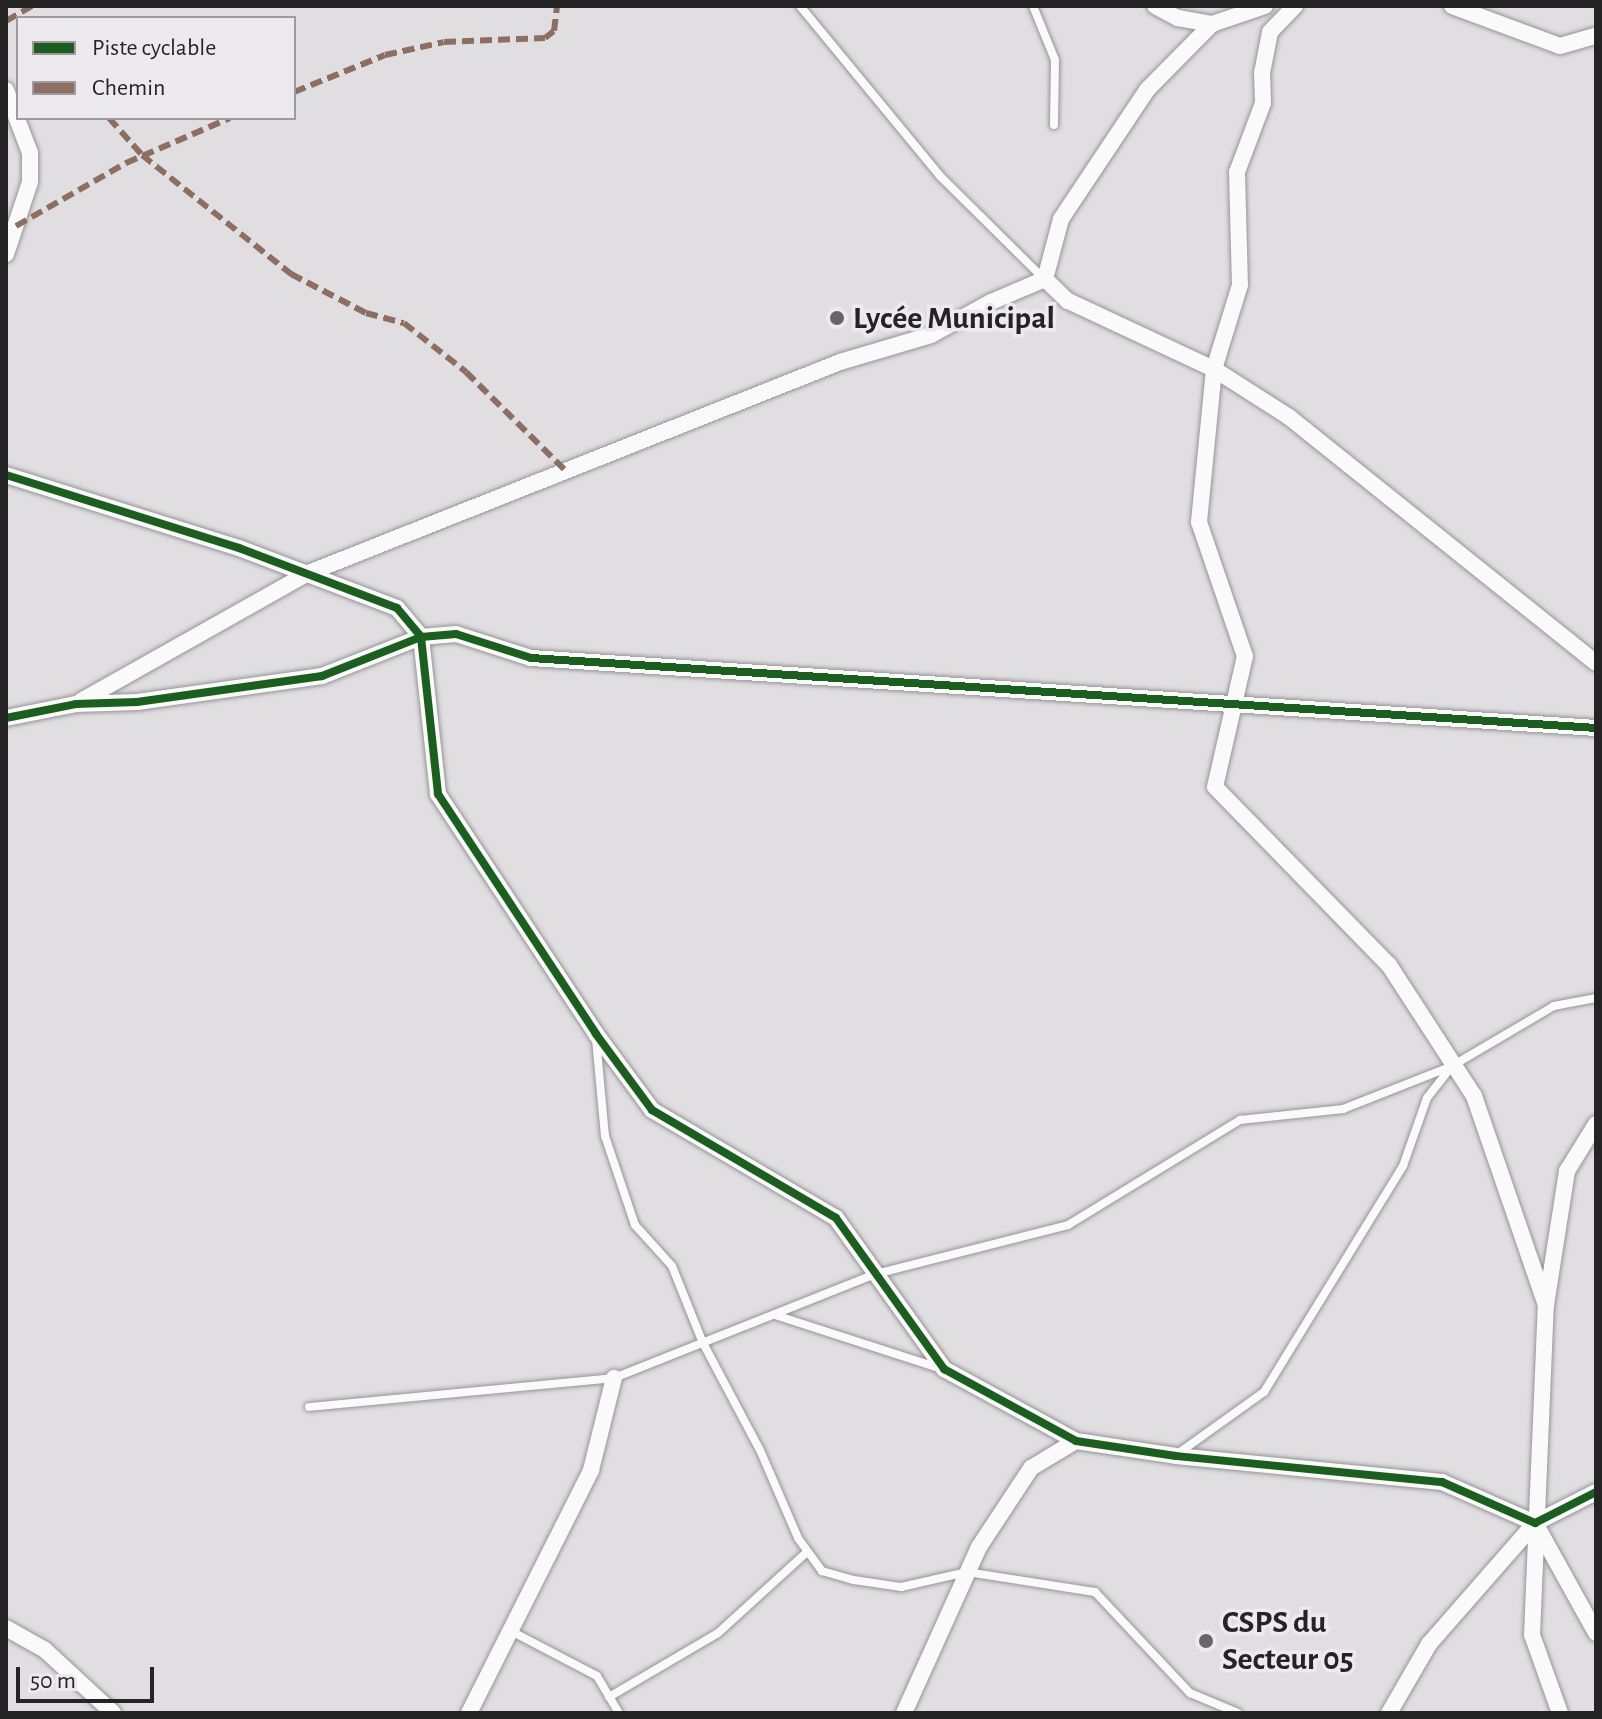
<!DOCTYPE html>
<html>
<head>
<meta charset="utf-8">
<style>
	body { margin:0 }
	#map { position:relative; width:1602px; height:1719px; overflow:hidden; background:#e0dee1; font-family:"Alegreya Sans",sans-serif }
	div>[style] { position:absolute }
	.roads { filter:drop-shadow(0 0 2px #969497) drop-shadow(0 0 2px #969497) }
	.service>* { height:8px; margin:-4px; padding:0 4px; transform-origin:4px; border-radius:4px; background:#fafafa }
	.minor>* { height:16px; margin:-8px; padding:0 8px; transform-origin:8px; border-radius:8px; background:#fafafa }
	.quiet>* { height:6px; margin-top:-3px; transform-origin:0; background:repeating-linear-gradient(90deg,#8d6e63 0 12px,transparent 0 18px) }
	.cycleway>* { height:8px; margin:-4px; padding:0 4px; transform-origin:4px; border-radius:4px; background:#1b5e20 }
	.dots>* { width:22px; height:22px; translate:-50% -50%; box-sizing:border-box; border:4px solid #edeaef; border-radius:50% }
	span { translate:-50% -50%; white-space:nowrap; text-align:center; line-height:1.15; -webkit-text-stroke:7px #edeaef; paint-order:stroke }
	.poi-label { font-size:32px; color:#252425; font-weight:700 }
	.left { translate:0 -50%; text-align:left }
	.frame { position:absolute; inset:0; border:8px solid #252425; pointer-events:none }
	.legend { position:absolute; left:16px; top:16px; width:280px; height:104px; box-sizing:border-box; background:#edeaef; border:2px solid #9d9b9e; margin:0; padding:10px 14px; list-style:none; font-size:24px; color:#252425 }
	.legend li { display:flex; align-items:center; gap:16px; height:40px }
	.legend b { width:40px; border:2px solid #9d9b9e }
	.scale { position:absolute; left:16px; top:1667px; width:138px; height:36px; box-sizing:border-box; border:4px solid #252425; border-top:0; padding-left:10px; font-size:24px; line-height:28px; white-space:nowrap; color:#252425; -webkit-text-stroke:6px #edeaef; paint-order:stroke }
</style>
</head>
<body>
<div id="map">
	<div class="roads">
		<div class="service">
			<div style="left:800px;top:6px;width:220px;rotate:50.5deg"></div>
			<div style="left:940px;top:176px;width:146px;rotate:44.7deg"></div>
			<div style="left:1033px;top:6px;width:58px;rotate:67.8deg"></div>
			<div style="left:1055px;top:60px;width:65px;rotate:90.9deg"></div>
			<div style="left:596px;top:1039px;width:97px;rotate:84.7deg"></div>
			<div style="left:605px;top:1136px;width:94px;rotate:71.4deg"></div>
			<div style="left:635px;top:1225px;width:55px;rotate:47.9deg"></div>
			<div style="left:672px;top:1266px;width:83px;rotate:68.1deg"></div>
			<div style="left:703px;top:1343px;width:121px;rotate:62deg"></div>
			<div style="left:760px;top:1450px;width:96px;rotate:66.6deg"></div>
			<div style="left:798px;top:1538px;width:41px;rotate:54deg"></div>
			<div style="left:822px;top:1571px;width:33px;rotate:16deg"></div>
			<div style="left:854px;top:1580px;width:48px;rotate:8.5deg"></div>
			<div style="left:901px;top:1587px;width:68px;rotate:-12.8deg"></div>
			<div style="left:967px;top:1572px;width:130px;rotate:8.9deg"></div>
			<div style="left:1095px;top:1592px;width:139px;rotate:46.8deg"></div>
			<div style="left:1190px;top:1693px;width:52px;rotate:22.6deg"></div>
			<div style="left:775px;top:1315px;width:172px;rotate:17.9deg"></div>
			<div style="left:309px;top:1407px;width:306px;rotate:-5.4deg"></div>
			<div style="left:614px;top:1378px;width:282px;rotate:-21.7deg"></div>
			<div style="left:876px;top:1274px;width:198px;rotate:-14.3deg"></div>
			<div style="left:1068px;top:1225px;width:202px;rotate:-31.4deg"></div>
			<div style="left:1240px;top:1120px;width:104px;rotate:-6.1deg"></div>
			<div style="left:1343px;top:1109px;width:117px;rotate:-21.5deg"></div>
			<div style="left:1452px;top:1066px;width:118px;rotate:-30.5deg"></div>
			<div style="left:1554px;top:1006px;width:43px;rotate:-10.8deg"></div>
			<div style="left:1176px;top:1455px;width:108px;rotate:-35.6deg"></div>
			<div style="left:1264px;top:1392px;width:265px;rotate:-58.4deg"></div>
			<div style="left:1403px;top:1166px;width:72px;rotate:-70.6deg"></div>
			<div style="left:1427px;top:1098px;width:41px;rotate:-52deg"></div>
			<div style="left:509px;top:1630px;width:99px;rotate:27.6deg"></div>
			<div style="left:597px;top:1676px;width:43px;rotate:59.3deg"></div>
			<div style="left:609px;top:1697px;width:126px;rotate:-30.4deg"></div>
			<div style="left:718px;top:1633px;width:120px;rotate:-42.3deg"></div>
		</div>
		<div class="minor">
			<div style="left:1155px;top:6px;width:26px;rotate:28deg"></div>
			<div style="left:1178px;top:18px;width:35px;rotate:10deg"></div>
			<div style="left:1265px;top:6px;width:56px;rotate:161.2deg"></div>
			<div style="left:1212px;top:24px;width:93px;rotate:134.6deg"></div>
			<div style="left:1147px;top:90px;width:155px;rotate:123.7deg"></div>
			<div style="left:1061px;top:219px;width:62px;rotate:104.9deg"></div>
			<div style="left:1045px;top:279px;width:32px;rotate:44deg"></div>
			<div style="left:1068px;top:301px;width:161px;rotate:25deg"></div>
			<div style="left:1214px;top:369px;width:89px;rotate:32.6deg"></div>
			<div style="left:1289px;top:417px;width:393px;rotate:38.7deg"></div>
			<div style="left:1295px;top:6px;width:36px;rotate:134deg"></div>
			<div style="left:1270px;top:32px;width:42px;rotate:101deg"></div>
			<div style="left:1262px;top:73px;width:30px;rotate:88deg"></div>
			<div style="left:1263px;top:103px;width:74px;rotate:110.6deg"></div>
			<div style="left:1237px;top:172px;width:113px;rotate:88.5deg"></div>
			<div style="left:1240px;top:285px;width:88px;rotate:107.2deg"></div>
			<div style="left:1214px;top:369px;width:154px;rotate:95.6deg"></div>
			<div style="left:1199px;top:522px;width:142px;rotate:71.1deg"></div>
			<div style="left:1245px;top:656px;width:134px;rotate:102.9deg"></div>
			<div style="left:1215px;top:787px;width:249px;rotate:45.7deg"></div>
			<div style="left:1389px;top:965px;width:156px;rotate:57deg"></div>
			<div style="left:1474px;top:1096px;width:221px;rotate:71deg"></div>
			<div style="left:1452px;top:6px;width:115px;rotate:20.3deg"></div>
			<div style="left:1560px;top:46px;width:37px;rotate:-16deg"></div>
			<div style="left:6px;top:90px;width:67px;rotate:69.1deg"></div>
			<div style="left:30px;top:153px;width:29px;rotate:90deg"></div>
			<div style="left:30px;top:182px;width:76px;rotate:108.4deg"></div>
			<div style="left:6px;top:475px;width:244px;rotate:17.4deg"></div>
			<div style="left:239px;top:548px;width:169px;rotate:20.8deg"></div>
			<div style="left:397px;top:608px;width:38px;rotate:50deg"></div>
			<div style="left:421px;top:637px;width:158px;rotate:83.8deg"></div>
			<div style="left:438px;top:794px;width:287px;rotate:56.6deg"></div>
			<div style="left:596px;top:1034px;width:94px;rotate:53.6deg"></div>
			<div style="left:652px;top:1110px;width:213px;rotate:30.4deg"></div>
			<div style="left:836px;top:1218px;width:186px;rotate:54.4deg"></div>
			<div style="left:944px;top:1369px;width:150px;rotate:28.6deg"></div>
			<div style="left:1076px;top:1441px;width:101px;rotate:8.5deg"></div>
			<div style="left:1176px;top:1456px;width:267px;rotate:5.6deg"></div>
			<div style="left:1442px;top:1482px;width:102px;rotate:23.8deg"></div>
			<div style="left:1535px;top:1523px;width:68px;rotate:-26.9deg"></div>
			<div style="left:81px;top:701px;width:258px;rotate:-29.4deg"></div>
			<div style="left:306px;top:574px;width:575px;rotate:-21.65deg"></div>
			<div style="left:840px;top:362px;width:95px;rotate:-16.5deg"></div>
			<div style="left:931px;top:335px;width:68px;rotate:-28.8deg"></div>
			<div style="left:991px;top:302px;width:59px;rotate:-23.1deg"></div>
			<div style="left:6px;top:718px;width:71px;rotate:-11.3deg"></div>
			<div style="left:76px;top:704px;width:61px;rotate:-1.9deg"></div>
			<div style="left:137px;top:702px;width:187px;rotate:-8deg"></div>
			<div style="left:322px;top:676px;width:106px;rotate:-21.5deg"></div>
			<div style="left:421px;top:637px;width:35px;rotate:-5deg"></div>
			<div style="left:456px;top:634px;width:79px;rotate:17.7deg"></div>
			<div style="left:531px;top:658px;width:1067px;rotate:3.76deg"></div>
			<div style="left:6px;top:1628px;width:45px;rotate:29.4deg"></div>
			<div style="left:45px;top:1650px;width:93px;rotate:42.8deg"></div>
			<div style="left:469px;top:1713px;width:272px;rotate:-63.3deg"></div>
			<div style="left:591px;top:1470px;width:95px;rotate:-76deg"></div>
			<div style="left:904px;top:1713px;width:182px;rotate:-65.7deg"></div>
			<div style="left:979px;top:1547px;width:95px;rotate:-56.6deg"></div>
			<div style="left:1031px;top:1468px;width:52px;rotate:-31deg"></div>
			<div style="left:1389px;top:1713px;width:80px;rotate:-59.9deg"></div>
			<div style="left:1429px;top:1644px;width:161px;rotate:-48.8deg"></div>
			<div style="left:1535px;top:1523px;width:126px;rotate:61deg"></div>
			<div style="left:1560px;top:1713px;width:83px;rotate:-109.7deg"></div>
			<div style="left:1532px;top:1635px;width:330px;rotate:-87.6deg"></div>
			<div style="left:1546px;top:1305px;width:136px;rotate:-81.1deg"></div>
			<div style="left:1567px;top:1171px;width:55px;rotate:-58.3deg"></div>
		</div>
	</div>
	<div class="quiet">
		<div style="left:6px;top:21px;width:30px;rotate:-30deg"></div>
		<div style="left:294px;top:92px;width:98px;rotate:-22.1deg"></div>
		<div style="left:385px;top:55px;width:60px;rotate:-12.4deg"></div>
		<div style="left:444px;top:42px;width:101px;rotate:-2.3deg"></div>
		<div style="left:545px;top:38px;width:11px;rotate:-38deg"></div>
		<div style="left:554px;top:31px;width:25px;rotate:-83deg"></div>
		<div style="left:109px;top:118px;width:50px;rotate:48.3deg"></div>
		<div style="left:142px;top:155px;width:191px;rotate:38.6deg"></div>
		<div style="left:291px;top:274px;width:85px;rotate:27.5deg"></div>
		<div style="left:366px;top:313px;width:39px;rotate:15deg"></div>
		<div style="left:404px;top:323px;width:79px;rotate:38.3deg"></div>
		<div style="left:466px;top:372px;width:138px;rotate:44.7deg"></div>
		<div style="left:16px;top:226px;width:127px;rotate:-29.8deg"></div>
		<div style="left:126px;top:163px;width:113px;rotate:-23.4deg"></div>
	</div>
	<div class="cycleway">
		<div style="left:6px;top:475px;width:244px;rotate:17.4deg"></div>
		<div style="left:239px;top:548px;width:169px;rotate:20.8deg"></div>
		<div style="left:397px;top:608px;width:38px;rotate:50deg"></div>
		<div style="left:421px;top:637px;width:158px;rotate:83.8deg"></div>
		<div style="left:438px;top:794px;width:287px;rotate:56.6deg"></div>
		<div style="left:596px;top:1034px;width:94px;rotate:53.6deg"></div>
		<div style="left:652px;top:1110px;width:213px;rotate:30.4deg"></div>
		<div style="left:836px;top:1218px;width:186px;rotate:54.4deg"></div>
		<div style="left:944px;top:1369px;width:150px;rotate:28.6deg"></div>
		<div style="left:1076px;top:1441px;width:101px;rotate:8.5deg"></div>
		<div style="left:1176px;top:1456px;width:267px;rotate:5.6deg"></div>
		<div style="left:1442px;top:1482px;width:102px;rotate:23.8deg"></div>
		<div style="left:1535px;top:1523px;width:68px;rotate:-26.9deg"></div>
		<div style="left:6px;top:718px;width:71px;rotate:-11.3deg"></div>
		<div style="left:76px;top:704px;width:61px;rotate:-1.9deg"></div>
		<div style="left:137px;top:702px;width:187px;rotate:-8deg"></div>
		<div style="left:322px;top:676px;width:106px;rotate:-21.5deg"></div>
		<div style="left:421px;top:637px;width:35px;rotate:-5deg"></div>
		<div style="left:456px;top:634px;width:79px;rotate:17.7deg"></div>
		<div style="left:531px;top:658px;width:1067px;rotate:3.76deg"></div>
	</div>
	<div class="dots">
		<div style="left:837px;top:318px;background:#666567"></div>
		<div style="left:1206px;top:1641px;background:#666567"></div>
	</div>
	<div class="poi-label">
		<span class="left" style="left:853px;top:318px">Lycée Municipal</span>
		<span class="left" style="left:1222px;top:1641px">CSPS du<br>Secteur 05</span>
	</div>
	<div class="frame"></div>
	<ul class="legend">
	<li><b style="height:10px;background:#1b5e20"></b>Piste cyclable</li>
	<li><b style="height:10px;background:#8d6e63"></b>Chemin</li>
	</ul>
	<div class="scale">50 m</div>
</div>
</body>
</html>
